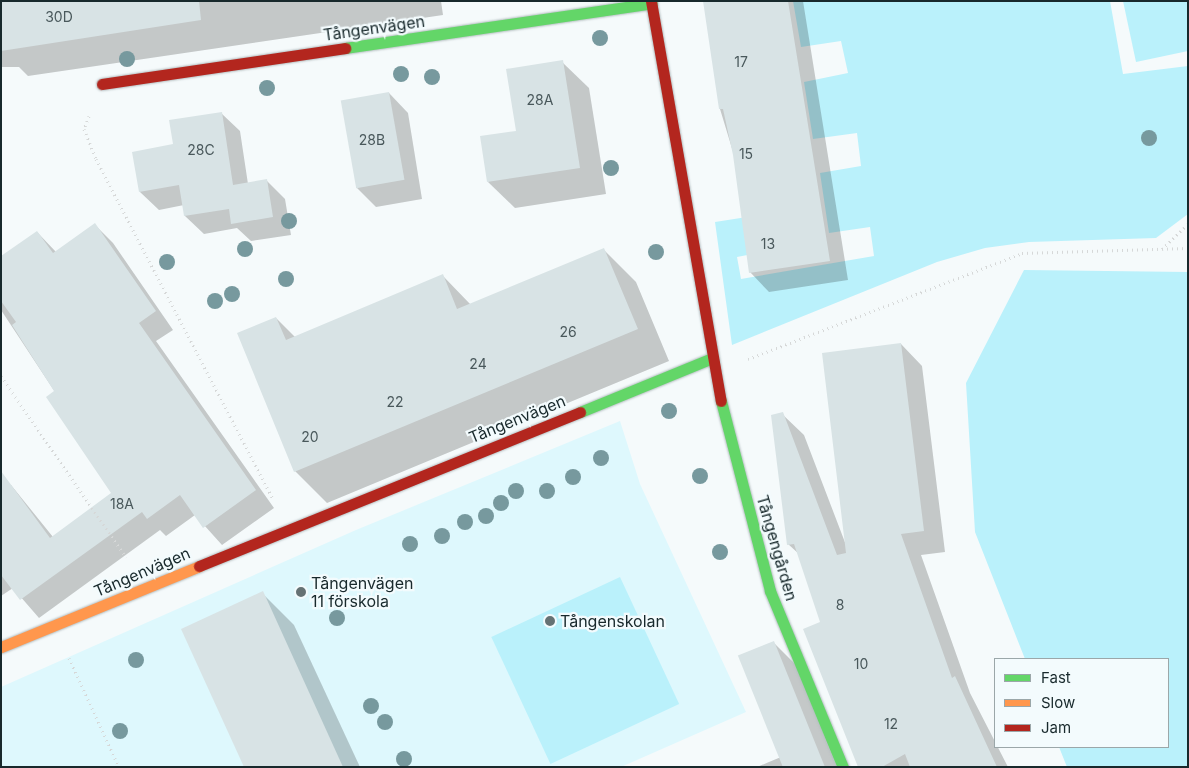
<!DOCTYPE html>
<html>
<head>
<meta charset="utf-8">
<style>
	body { margin:0 }
	#map { position:relative; width:1189px; height:768px; overflow:hidden; background:#f5fafb; font-family:Inter,sans-serif }
	div>[style] { position:absolute }
	.built>* { inset:0; background:#def8fd }
	.green>* { inset:0; background:#baf1fb; transform-origin:0 0 }
	.shadow>* { inset:0; background:#0003 }
	.building>* { inset:0; background:#d8e3e5; transform-origin:0 0 }
	.path>* { height:3px; margin-top:-1.5px; transform-origin:0; background:repeating-linear-gradient(90deg,#d6d8d8 0 1px,transparent 0 5px) }
	.roads { filter:drop-shadow(0 0 1px #b4bec0) drop-shadow(0 0 1px #b4bec0) }
	.fast>* { height:11px; margin:-5.5px; padding:0 5.5px; transform-origin:5.5px; border-radius:5.5px; background:#63d668 }
	.slow>* { height:11px; margin:-5.5px; padding:0 5.5px; transform-origin:5.5px; border-radius:5.5px; background:#ff974d }
	.jam>* { height:11px; margin:-5.5px; padding:0 5.5px; transform-origin:5.5px; border-radius:5.5px; background:#b3261e }
	.trees>* { width:16px; height:16px; margin:-8px; border-radius:50%; background:#77999e }
	.dots>* { width:14px; height:14px; translate:-50% -50%; box-sizing:border-box; border:2px solid #f3fbfd; border-radius:50% }
	span { translate:-50% -50%; white-space:nowrap; text-align:center; line-height:1.15; -webkit-text-stroke:4.5px #f3fbfd; paint-order:stroke }
	.number-label { font-size:14px; color:#49585b }
	.number-label span { -webkit-text-stroke-width:0 }
	.street-label { font-size:16px; color:#18292c }
	.poi-label { font-size:16px; color:#18292c }
	.left { translate:0 -50%; text-align:left }
	.frame { position:absolute; inset:0; border:2px solid #18292c; pointer-events:none }
	.legend { position:absolute; left:994px; top:658px; width:175px; height:90px; box-sizing:border-box; background:#f3fbfd; border:1px solid #9ba7a9; margin:0; padding:6px 9px; list-style:none; font-size:15px; color:#18292c }
	.legend li { display:flex; align-items:center; gap:10px; height:25px }
	.legend b { width:25px; border:1px solid #9ba7a9 }
</style>
</head>
<body>
<div id="map">
	<div class="built">
		<div style="clip-path:polygon(620px 421px,640px 484px,746px 712px,621px 767px,1px 767px,1px 687px,356px 530px)"></div>
	</div>
	<div class="green">
		<div style="clip-path:polygon(793px 1px,1110px 1px,1123px 74px,1188px 66px,1188px 214px,1156px 238px,1029px 242px,985px 248px,937px 262px,732px 345px,715px 222px,747px 217px,768px 251px,737px 257px,741px 279px,874px 256px,870px 227px,829px 233px,820px 173px,861px 166px,857px 133px,813px 139px,804px 82px,848px 73px,841px 41px,801px 47px)"></div>
		<div style="clip-path:polygon(1123px 1px,1188px 1px,1188px 51px,1136px 62px)"></div>
		<div style="clip-path:polygon(1024px 270px,1188px 272px,1188px 767px,1067px 767px,1059px 747px,1168px 747px,1168px 659px,1025px 659px,975px 532px,966px 383px)"></div>
		<div style="left:620px;top:577px;width:140px;height:142px;rotate:65deg"></div>
	</div>
	<div class="shadow">
		<div style="clip-path:polygon(1px 1px,441px 1px,443px 15px,28px 76px,19px 67px,1px 67px)"></div>
		<div style="clip-path:polygon(705px 1px,803px 1px,848px 280px,769px 292px,750px 272px,734px 155px,720px 109px)"></div>
		<div style="clip-path:polygon(562px 62px,589px 88px,606px 194px,515px 208px,488px 182px)"></div>
		<div style="clip-path:polygon(389px 93px,408px 113px,422px 199px,376px 207px,356px 187px)"></div>
		<div style="clip-path:polygon(221px 113px,240px 131px,248px 184px,267px 181px,285px 199px,291px 235px,251px 241px,237px 228px,204px 234px,185px 216px,184px 205px,159px 210px,140px 192px,133px 153px,174px 146px)"></div>
		<div style="clip-path:polygon(95px 225px,113px 243px,173px 330px,156px 341px,274px 508px,222px 545px,195px 515px,166px 536px,160px 530px,39px 618px,13px 588px,1px 596px,1px 490px,11px 485px,53px 537px,113px 493px,55px 392px,1px 310px,1px 258px,37px 232px,56px 252px)"></div>
		<div style="clip-path:polygon(604px 250px,636px 282px,669px 361px,327px 503px,295px 471px,276px 318px,295px 337px,443px 276px,471px 305px)"></div>
		<div style="clip-path:polygon(901px 344px,922px 366px,945px 552px,921px 555px,970px 693px,1008px 767px,859px 767px,822px 623px,799px 554px,788px 544px,782px 414px,804px 435px,846px 545px)"></div>
		<div style="clip-path:polygon(262px 593px,294px 625px,360px 767px,246px 767px)"></div>
		<div style="clip-path:polygon(774px 643px,795px 664px,837px 767px,757px 767px,781px 757px)"></div>
	</div>
	<div class="building">
		<div style="clip-path:polygon(1px 1px,199px 1px,201px 20px,1px 51px)"></div>
		<div style="clip-path:polygon(703px 1px,788px 1px,830px 261px,749px 273px,733px 155px,723px 109px,719px 109px)"></div>
		<div style="clip-path:polygon(563px 60px,580px 168px,487px 182px,480px 136px,516px 131px,506px 69px)"></div>
		<div style="left:389px;top:92px;width:89px;height:49px;rotate:80deg"></div>
		<div style="clip-path:polygon(222px 112px,233px 185px,267px 179px,273px 217px,231px 224px,229px 209px,184px 216px,179px 185px,139px 192px,132px 152px,173px 144px,169px 120px)"></div>
		<div style="clip-path:polygon(95px 223px,156px 311px,139px 323px,256px 490px,203px 528px,180px 495px,147px 519px,142px 512px,20px 600px,1px 575px,1px 471px,50px 538px,111px 493px,46px 397px,54px 391px,12px 325px,16px 322px,1px 301px,1px 256px,37px 231px,53px 253px)"></div>
		<div style="clip-path:polygon(604px 248px,638px 329px,294px 472px,237px 333px,276px 317px,286px 340px,443px 274px,457px 309px)"></div>
		<div style="clip-path:polygon(901px 343px,924px 531px,901px 534px,952px 678px,955px 676px,997px 767px,910px 767px,905px 754px,882px 767px,858px 767px,803px 629px,820px 622px,794px 544px,787px 545px,771px 415px,783px 412px,837px 555px,846px 553px,822px 353px)"></div>
		<div style="clip-path:polygon(263px 591px,343px 767px,244px 767px,181px 629px)"></div>
		<div style="left:774px;top:641px;width:136px;height:39px;rotate:68deg"></div>
	</div>
	<div class="path">
		<div style="left:89px;top:116px;width:14px;rotate:111deg"></div>
		<div style="left:84px;top:129px;width:32px;rotate:68deg"></div>
		<div style="left:96px;top:159px;width:383px;rotate:62.5deg"></div>
		<div style="left:1162px;top:249px;width:36px;rotate:-44deg"></div>
		<div style="left:748px;top:359px;width:294px;rotate:-21.1deg"></div>
		<div style="left:1022px;top:253px;width:166px;rotate:-1.7deg"></div>
		<div style="left:1px;top:376px;width:220px;rotate:55.4deg"></div>
		<div style="left:69px;top:658px;width:120px;rotate:65.4deg"></div>
	</div>
	<div class="roads">
		<div class="fast">
			<div style="left:345px;top:48px;width:310px;rotate:-8.3deg"></div>
			<div style="left:721px;top:401px;width:196px;rotate:75.5deg"></div>
			<div style="left:770px;top:591px;width:191px;rotate:67.5deg"></div>
			<div style="left:580px;top:412px;width:143px;rotate:-22.2deg"></div>
		</div>
		<div class="slow">
			<div style="left:1px;top:647px;width:214px;rotate:-22.2deg"></div>
		</div>
		<div class="jam">
			<div style="left:651px;top:1px;width:406px;rotate:80.1deg"></div>
			<div style="left:102px;top:84px;width:246px;rotate:-8.4deg"></div>
			<div style="left:199px;top:566px;width:411px;rotate:-22deg"></div>
		</div>
	</div>
	<div class="trees">
		<div style="left:600px;top:38px"></div>
		<div style="left:127px;top:59px"></div>
		<div style="left:401px;top:74px"></div>
		<div style="left:432px;top:77px"></div>
		<div style="left:267px;top:88px"></div>
		<div style="left:1149px;top:138px"></div>
		<div style="left:611px;top:168px"></div>
		<div style="left:289px;top:221px"></div>
		<div style="left:245px;top:249px"></div>
		<div style="left:656px;top:252px"></div>
		<div style="left:167px;top:262px"></div>
		<div style="left:286px;top:279px"></div>
		<div style="left:232px;top:294px"></div>
		<div style="left:215px;top:301px"></div>
		<div style="left:669px;top:411px"></div>
		<div style="left:601px;top:458px"></div>
		<div style="left:700px;top:476px"></div>
		<div style="left:573px;top:477px"></div>
		<div style="left:516px;top:491px"></div>
		<div style="left:547px;top:491px"></div>
		<div style="left:501px;top:503px"></div>
		<div style="left:486px;top:516px"></div>
		<div style="left:465px;top:522px"></div>
		<div style="left:442px;top:536px"></div>
		<div style="left:410px;top:544px"></div>
		<div style="left:720px;top:552px"></div>
		<div style="left:337px;top:618px"></div>
		<div style="left:136px;top:660px"></div>
		<div style="left:371px;top:706px"></div>
		<div style="left:385px;top:722px"></div>
		<div style="left:120px;top:731px"></div>
		<div style="left:404px;top:759px"></div>
	</div>
	<div class="dots">
		<div style="left:301px;top:592px;background:#657274"></div>
		<div style="left:550px;top:621px;background:#657274"></div>
	</div>
	<div class="number-label">
		<span style="left:59px;top:17px">30D</span>
		<span style="left:741px;top:62px">17</span>
		<span style="left:540px;top:100px">28A</span>
		<span style="left:372px;top:140px">28B</span>
		<span style="left:201px;top:150px">28C</span>
		<span style="left:746px;top:154px">15</span>
		<span style="left:768px;top:244px">13</span>
		<span style="left:568px;top:332px">26</span>
		<span style="left:478px;top:364px">24</span>
		<span style="left:395px;top:402px">22</span>
		<span style="left:310px;top:437px">20</span>
		<span style="left:122px;top:504px">18A</span>
		<span style="left:840px;top:605px">8</span>
		<span style="left:861px;top:664px">10</span>
		<span style="left:891px;top:724px">12</span>
	</div>
	<div class="street-label">
		<span style="left:374px;top:28px;rotate:-8deg">Tångenvägen</span>
		<span style="left:517px;top:419px;rotate:-22deg">Tångenvägen</span>
		<span style="left:777px;top:548px;rotate:74deg">Tångengården</span>
		<span style="left:142px;top:572px;rotate:-23deg">Tångenvägen</span>
	</div>
	<div class="poi-label">
		<span class="left" style="left:311px;top:592px">Tångenvägen<br>11 förskola</span>
		<span class="left" style="left:560px;top:621px">Tångenskolan</span>
	</div>
	<div class="frame"></div>
	<ul class="legend">
	<li><b style="height:6px;background:#63d668"></b>Fast</li>
	<li><b style="height:6px;background:#ff974d"></b>Slow</li>
	<li><b style="height:6px;background:#b3261e"></b>Jam</li>
	</ul>
</div>
</body>
</html>
